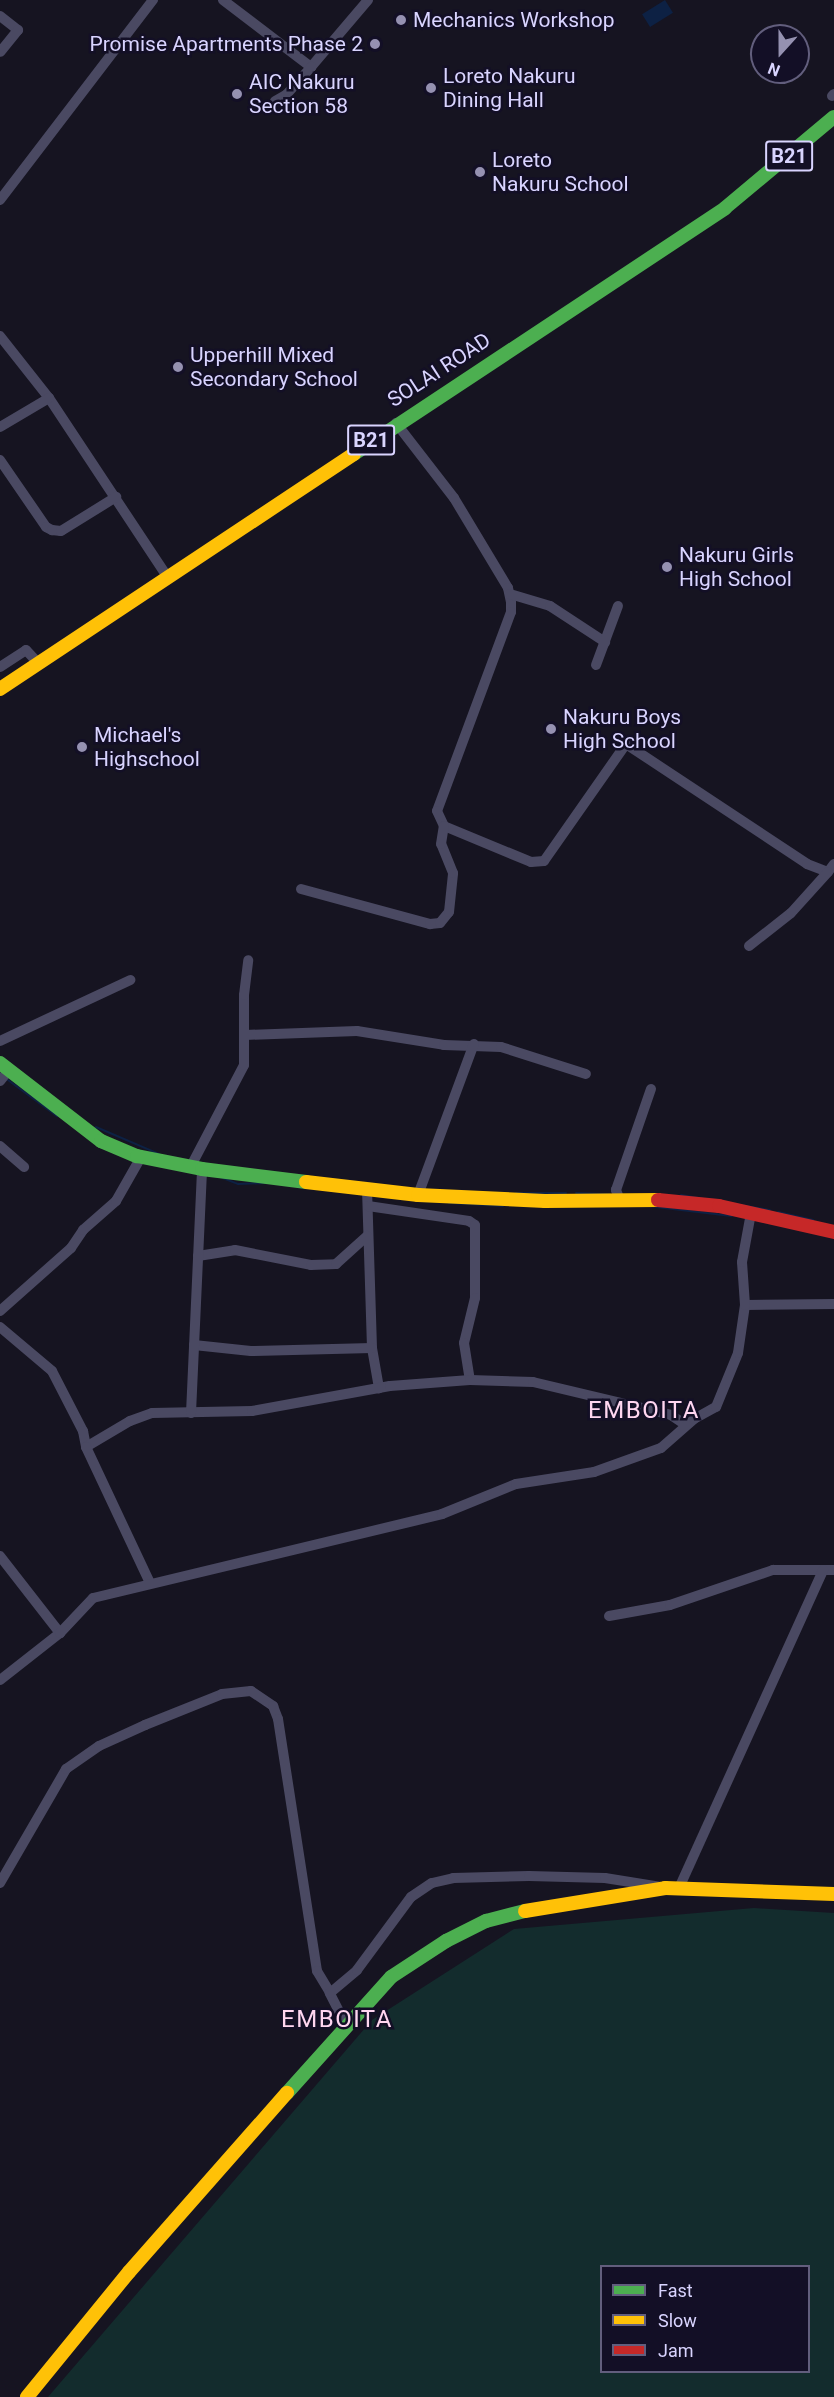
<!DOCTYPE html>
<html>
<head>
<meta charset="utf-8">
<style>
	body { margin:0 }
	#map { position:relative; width:834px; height:2397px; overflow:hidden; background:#161421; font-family:Roboto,sans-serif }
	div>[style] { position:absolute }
	.green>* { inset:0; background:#132c2d }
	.water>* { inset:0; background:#0d2144; transform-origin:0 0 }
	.stream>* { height:2px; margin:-1px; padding:0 1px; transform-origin:1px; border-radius:1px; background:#0d2144 }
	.street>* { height:10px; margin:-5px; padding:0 5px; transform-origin:5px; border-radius:5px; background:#4a4962 }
	.fast>* { height:14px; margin:-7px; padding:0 7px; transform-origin:7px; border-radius:7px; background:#4caf50 }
	.slow>* { height:14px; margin:-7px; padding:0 7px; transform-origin:7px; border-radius:7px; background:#ffc107 }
	.jam>* { height:14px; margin:-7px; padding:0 7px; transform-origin:7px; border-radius:7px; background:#c62828 }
	.dots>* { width:16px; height:16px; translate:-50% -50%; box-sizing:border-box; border:3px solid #130f26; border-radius:50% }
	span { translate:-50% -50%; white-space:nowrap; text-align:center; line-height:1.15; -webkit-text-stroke:5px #130f26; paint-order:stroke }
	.shield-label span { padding:2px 4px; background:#130f26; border:2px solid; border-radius:4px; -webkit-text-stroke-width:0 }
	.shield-label { font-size:20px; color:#d9d4ff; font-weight:700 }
	.poi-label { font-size:21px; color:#d9d4ff }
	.left { translate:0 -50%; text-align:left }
	.right { translate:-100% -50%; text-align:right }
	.street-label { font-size:21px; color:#d9d4ff }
	.quarter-label { font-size:24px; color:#ffd6f0; letter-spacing:1.5px }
	.legend { position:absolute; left:600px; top:2265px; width:210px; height:108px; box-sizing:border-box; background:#130f26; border:2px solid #625e7d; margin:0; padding:8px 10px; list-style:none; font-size:18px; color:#d9d4ff }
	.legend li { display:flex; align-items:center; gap:12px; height:30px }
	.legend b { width:30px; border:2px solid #625e7d }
	.north { position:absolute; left:750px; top:24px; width:60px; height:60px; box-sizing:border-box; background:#130f26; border:2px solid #625e7d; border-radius:50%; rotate:201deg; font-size:16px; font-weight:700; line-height:24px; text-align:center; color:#d9d4ff }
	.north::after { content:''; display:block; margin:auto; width:21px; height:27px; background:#9591b1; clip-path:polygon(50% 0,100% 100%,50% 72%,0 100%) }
</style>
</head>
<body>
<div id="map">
	<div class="green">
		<div style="clip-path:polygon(evenodd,754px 1908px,834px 1913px,834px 2397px,48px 2397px,372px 2020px,514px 1929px,754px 1908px,602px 2266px,808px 2266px,808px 2372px,602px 2372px,602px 2266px)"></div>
	</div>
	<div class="water">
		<div style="left:665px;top:0;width:15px;height:27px;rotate:58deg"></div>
	</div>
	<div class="stream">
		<div style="left:8px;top:1080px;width:61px;rotate:36.3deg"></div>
		<div style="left:96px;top:1127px;width:69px;rotate:23.2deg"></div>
		<div style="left:220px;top:1177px;width:19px;rotate:21deg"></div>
		<div style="left:238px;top:1184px;width:29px;rotate:-2deg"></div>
		<div style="left:516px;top:1193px;width:50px"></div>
		<div style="left:576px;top:1193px;width:33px;rotate:2deg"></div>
		<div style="left:681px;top:1195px;width:90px;rotate:9.6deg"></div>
		<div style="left:449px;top:1203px;width:54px;rotate:3.2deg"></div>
		<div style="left:656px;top:1207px;width:76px;rotate:6.8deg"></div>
		<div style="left:778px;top:1212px;width:36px;rotate:13deg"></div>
	</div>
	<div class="street">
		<div style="left:223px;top:0;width:111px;rotate:37.3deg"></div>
		<div style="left:311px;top:67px;width:88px;rotate:-49.6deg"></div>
		<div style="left:0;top:16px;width:23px;rotate:38deg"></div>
		<div style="left:18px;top:30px;width:28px;rotate:129deg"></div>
		<div style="left:832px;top:96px;width:3px;rotate:-45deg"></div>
		<div style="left:275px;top:101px;width:13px;rotate:-29deg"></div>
		<div style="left:286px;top:95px;width:38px;rotate:-48deg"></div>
		<div style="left:0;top:200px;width:252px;rotate:-52.6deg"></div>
		<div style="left:0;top:336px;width:79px;rotate:51.7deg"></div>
		<div style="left:49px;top:398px;width:216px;rotate:56.5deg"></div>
		<div style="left:396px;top:423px;width:95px;rotate:52.3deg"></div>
		<div style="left:454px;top:498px;width:105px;rotate:59deg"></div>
		<div style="left:508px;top:588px;width:14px;rotate:78deg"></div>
		<div style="left:511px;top:602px;width:10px;rotate:90deg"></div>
		<div style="left:511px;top:612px;width:212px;rotate:110.4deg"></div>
		<div style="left:437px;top:811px;width:17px;rotate:65deg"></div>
		<div style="left:444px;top:826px;width:94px;rotate:22.5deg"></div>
		<div style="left:531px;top:862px;width:13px;rotate:-4deg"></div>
		<div style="left:544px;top:861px;width:143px;rotate:-55deg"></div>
		<div style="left:626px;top:744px;width:217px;rotate:33.5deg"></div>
		<div style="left:807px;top:864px;width:22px;rotate:21deg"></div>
		<div style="left:828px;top:872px;width:10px;rotate:-53deg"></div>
		<div style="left:0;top:427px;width:57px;rotate:-30.6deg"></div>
		<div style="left:0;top:460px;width:81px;rotate:55.5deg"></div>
		<div style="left:46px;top:527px;width:7px;rotate:27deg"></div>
		<div style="left:52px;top:530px;width:9px;rotate:6deg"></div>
		<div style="left:61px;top:531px;width:65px;rotate:-31.7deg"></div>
		<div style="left:510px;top:594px;width:42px;rotate:16.7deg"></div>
		<div style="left:550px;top:606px;width:66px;rotate:33.2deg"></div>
		<div style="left:596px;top:665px;width:63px;rotate:-69.6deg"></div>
		<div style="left:0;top:667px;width:31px;rotate:-33deg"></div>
		<div style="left:26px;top:650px;width:19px;rotate:47deg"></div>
		<div style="left:301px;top:889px;width:134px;rotate:15.2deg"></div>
		<div style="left:430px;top:924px;width:10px;rotate:-6deg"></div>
		<div style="left:440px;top:923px;width:14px;rotate:-51deg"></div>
		<div style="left:449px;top:912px;width:39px;rotate:-84deg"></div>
		<div style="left:453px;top:873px;width:31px;rotate:-112deg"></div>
		<div style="left:441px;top:844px;width:18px;rotate:-81deg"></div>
		<div style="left:749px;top:946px;width:53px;rotate:-38.2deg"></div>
		<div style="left:791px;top:913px;width:55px;rotate:-47.9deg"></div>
		<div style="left:245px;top:1035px;width:112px;rotate:-2deg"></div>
		<div style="left:357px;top:1031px;width:88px;rotate:9.1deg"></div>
		<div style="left:444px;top:1045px;width:57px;rotate:2deg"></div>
		<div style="left:501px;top:1047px;width:89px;rotate:17.6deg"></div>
		<div style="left:0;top:1041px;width:144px;rotate:-25.1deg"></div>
		<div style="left:0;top:1081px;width:13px;rotate:-51deg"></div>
		<div style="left:0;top:1146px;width:32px;rotate:41deg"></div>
		<div style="left:191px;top:1166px;width:114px;rotate:-62.3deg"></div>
		<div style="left:244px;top:1065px;width:70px;rotate:-90deg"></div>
		<div style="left:244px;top:995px;width:35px;rotate:-83deg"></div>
		<div style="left:367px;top:1189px;width:159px;rotate:88.2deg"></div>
		<div style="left:372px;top:1348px;width:41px;rotate:80.1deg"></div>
		<div style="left:418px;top:1195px;width:161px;rotate:-69.7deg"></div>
		<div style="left:620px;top:1200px;width:11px;rotate:-112deg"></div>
		<div style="left:616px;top:1190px;width:107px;rotate:-70.9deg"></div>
		<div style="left:368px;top:1206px;width:102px;rotate:8.4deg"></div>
		<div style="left:469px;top:1221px;width:7px;rotate:34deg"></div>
		<div style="left:475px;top:1225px;width:73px;rotate:90deg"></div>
		<div style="left:475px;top:1298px;width:46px;rotate:103.7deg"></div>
		<div style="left:464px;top:1343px;width:37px;rotate:81deg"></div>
		<div style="left:198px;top:1256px;width:37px;rotate:-9deg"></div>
		<div style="left:235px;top:1250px;width:77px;rotate:11.2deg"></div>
		<div style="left:311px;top:1265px;width:25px;rotate:-2deg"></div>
		<div style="left:336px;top:1264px;width:42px;rotate:-42.1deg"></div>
		<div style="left:745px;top:1305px;width:89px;rotate:-0.6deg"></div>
		<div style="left:0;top:1311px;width:95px;rotate:-41.6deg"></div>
		<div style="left:71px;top:1248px;width:22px;rotate:-56deg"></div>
		<div style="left:83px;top:1230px;width:44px;rotate:-41.3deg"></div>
		<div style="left:116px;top:1201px;width:51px;rotate:-60.4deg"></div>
		<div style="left:0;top:1327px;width:68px;rotate:40.2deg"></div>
		<div style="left:52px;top:1371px;width:68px;rotate:62.7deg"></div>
		<div style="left:83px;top:1431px;width:16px;rotate:79deg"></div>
		<div style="left:86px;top:1447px;width:51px;rotate:-30.6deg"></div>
		<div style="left:130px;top:1421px;width:23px;rotate:-20deg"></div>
		<div style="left:152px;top:1413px;width:100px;rotate:-1.1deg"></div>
		<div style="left:252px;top:1411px;width:140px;rotate:-10.3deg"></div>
		<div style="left:390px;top:1386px;width:80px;rotate:-4.3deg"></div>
		<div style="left:470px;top:1380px;width:63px;rotate:1.8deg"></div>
		<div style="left:533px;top:1382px;width:142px;rotate:13.4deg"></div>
		<div style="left:671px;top:1415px;width:18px;rotate:34deg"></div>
		<div style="left:194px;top:1345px;width:57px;rotate:6deg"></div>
		<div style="left:251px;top:1351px;width:121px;rotate:-1.4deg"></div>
		<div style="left:191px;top:1413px;width:244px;rotate:-87.4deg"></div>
		<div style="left:86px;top:1447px;width:148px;rotate:64.8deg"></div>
		<div style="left:0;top:1556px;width:98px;rotate:52.1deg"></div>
		<div style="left:609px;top:1616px;width:62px;rotate:-10.2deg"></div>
		<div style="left:670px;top:1605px;width:109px;rotate:-18.8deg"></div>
		<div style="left:773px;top:1570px;width:61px"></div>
		<div style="left:0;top:1680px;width:76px;rotate:-38.1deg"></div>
		<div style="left:60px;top:1633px;width:48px;rotate:-46.7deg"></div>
		<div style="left:93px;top:1598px;width:359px;rotate:-13.5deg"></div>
		<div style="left:442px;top:1514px;width:80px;rotate:-22.1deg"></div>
		<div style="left:516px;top:1484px;width:79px;rotate:-8.7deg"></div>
		<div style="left:594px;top:1472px;width:71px;rotate:-19.7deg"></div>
		<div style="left:661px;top:1448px;width:44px;rotate:-41.3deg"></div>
		<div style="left:694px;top:1419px;width:25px;rotate:-29deg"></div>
		<div style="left:716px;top:1407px;width:58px;rotate:-67.8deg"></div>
		<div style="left:738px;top:1353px;width:49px;rotate:-81.7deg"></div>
		<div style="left:745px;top:1305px;width:43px;rotate:-94deg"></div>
		<div style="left:742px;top:1262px;width:50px;rotate:-79.6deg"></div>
		<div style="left:0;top:1883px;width:132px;rotate:-59.9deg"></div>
		<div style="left:66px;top:1769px;width:40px;rotate:-34.9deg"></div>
		<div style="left:99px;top:1746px;width:51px;rotate:-24.5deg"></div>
		<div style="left:145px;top:1725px;width:83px;rotate:-21.9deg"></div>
		<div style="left:222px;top:1694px;width:29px;rotate:-6deg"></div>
		<div style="left:251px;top:1691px;width:27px;rotate:34deg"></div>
		<div style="left:273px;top:1706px;width:14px;rotate:69deg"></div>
		<div style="left:278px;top:1719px;width:255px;rotate:81.2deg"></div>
		<div style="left:317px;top:1971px;width:26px;rotate:59deg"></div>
		<div style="left:679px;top:1888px;width:349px;rotate:-65.6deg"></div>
		<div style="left:346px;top:2025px;width:36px;rotate:-117deg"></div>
		<div style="left:330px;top:1993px;width:35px;rotate:-40deg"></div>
		<div style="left:357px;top:1970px;width:91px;rotate:-53.5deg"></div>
		<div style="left:411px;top:1897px;width:25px;rotate:-34deg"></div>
		<div style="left:432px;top:1883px;width:22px;rotate:-13deg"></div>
		<div style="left:453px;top:1878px;width:76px;rotate:-1.5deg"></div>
		<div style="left:529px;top:1876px;width:76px;rotate:1.5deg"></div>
		<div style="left:605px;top:1878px;width:58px;rotate:9deg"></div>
	</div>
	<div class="fast">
		<div style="left:354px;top:454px;width:445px;rotate:-33.5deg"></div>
		<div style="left:725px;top:208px;width:142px;rotate:-39.9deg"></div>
		<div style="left:0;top:1063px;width:128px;rotate:37.7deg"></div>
		<div style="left:101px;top:1141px;width:39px;rotate:23deg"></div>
		<div style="left:137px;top:1156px;width:66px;rotate:11.3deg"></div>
		<div style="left:202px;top:1169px;width:105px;rotate:7.1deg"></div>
		<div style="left:287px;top:2093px;width:156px;rotate:-48.1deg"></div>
		<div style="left:391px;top:1977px;width:66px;rotate:-33.2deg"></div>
		<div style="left:446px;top:1941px;width:45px;rotate:-26.6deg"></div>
		<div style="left:486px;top:1921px;width:40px;rotate:-14.4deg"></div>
	</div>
	<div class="slow">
		<div style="left:0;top:689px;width:425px;rotate:-33.6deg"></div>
		<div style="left:306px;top:1182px;width:113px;rotate:6.6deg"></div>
		<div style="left:418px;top:1195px;width:127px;rotate:2.7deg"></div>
		<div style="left:545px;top:1201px;width:113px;rotate:-0.5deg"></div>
		<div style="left:525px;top:1911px;width:142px;rotate:-9.3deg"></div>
		<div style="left:665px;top:1888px;width:169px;rotate:2deg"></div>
		<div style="left:27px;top:2397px;width:161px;rotate:-50.8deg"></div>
		<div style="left:129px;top:2272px;width:239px;rotate:-48.6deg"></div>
	</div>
	<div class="jam">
		<div style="left:658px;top:1200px;width:61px;rotate:5.6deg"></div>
		<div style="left:719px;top:1206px;width:118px;rotate:12.7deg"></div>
	</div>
	<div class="dots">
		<div style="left:401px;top:20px;background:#9591b1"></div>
		<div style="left:375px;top:44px;background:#9591b1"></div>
		<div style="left:431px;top:88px;background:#9591b1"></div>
		<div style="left:237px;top:94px;background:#9591b1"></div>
		<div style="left:480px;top:172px;background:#9591b1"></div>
		<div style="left:178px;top:367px;background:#9591b1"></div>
		<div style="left:667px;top:567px;background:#9591b1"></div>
		<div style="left:551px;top:729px;background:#9591b1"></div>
		<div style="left:82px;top:747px;background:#9591b1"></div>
	</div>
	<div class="shield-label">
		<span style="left:789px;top:156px">B21</span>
		<span style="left:371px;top:440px">B21</span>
	</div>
	<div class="poi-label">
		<span class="left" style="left:413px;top:20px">Mechanics Workshop</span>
		<span class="right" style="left:363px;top:44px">Promise Apartments Phase 2</span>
		<span class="left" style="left:443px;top:88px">Loreto Nakuru<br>Dining Hall</span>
		<span class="left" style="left:249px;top:94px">AIC Nakuru<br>Section 58</span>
		<span class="left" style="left:492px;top:172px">Loreto<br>Nakuru School</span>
		<span class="left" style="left:190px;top:367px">Upperhill Mixed<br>Secondary School</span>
		<span class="left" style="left:679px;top:567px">Nakuru Girls<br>High School</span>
		<span class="left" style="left:563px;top:729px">Nakuru Boys<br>High School</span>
		<span class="left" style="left:94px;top:747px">Michael's<br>Highschool</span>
	</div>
	<div class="street-label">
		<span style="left:439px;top:370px;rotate:-33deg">SOLAI ROAD</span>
	</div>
	<div class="quarter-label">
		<span style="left:644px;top:1411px">EMBOITA</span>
		<span style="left:337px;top:2020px">EMBOITA</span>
	</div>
	<ul class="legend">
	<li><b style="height:8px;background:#4caf50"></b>Fast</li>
	<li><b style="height:8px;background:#ffc107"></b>Slow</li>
	<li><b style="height:8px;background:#c62828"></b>Jam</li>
	</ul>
	<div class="north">N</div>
</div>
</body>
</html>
